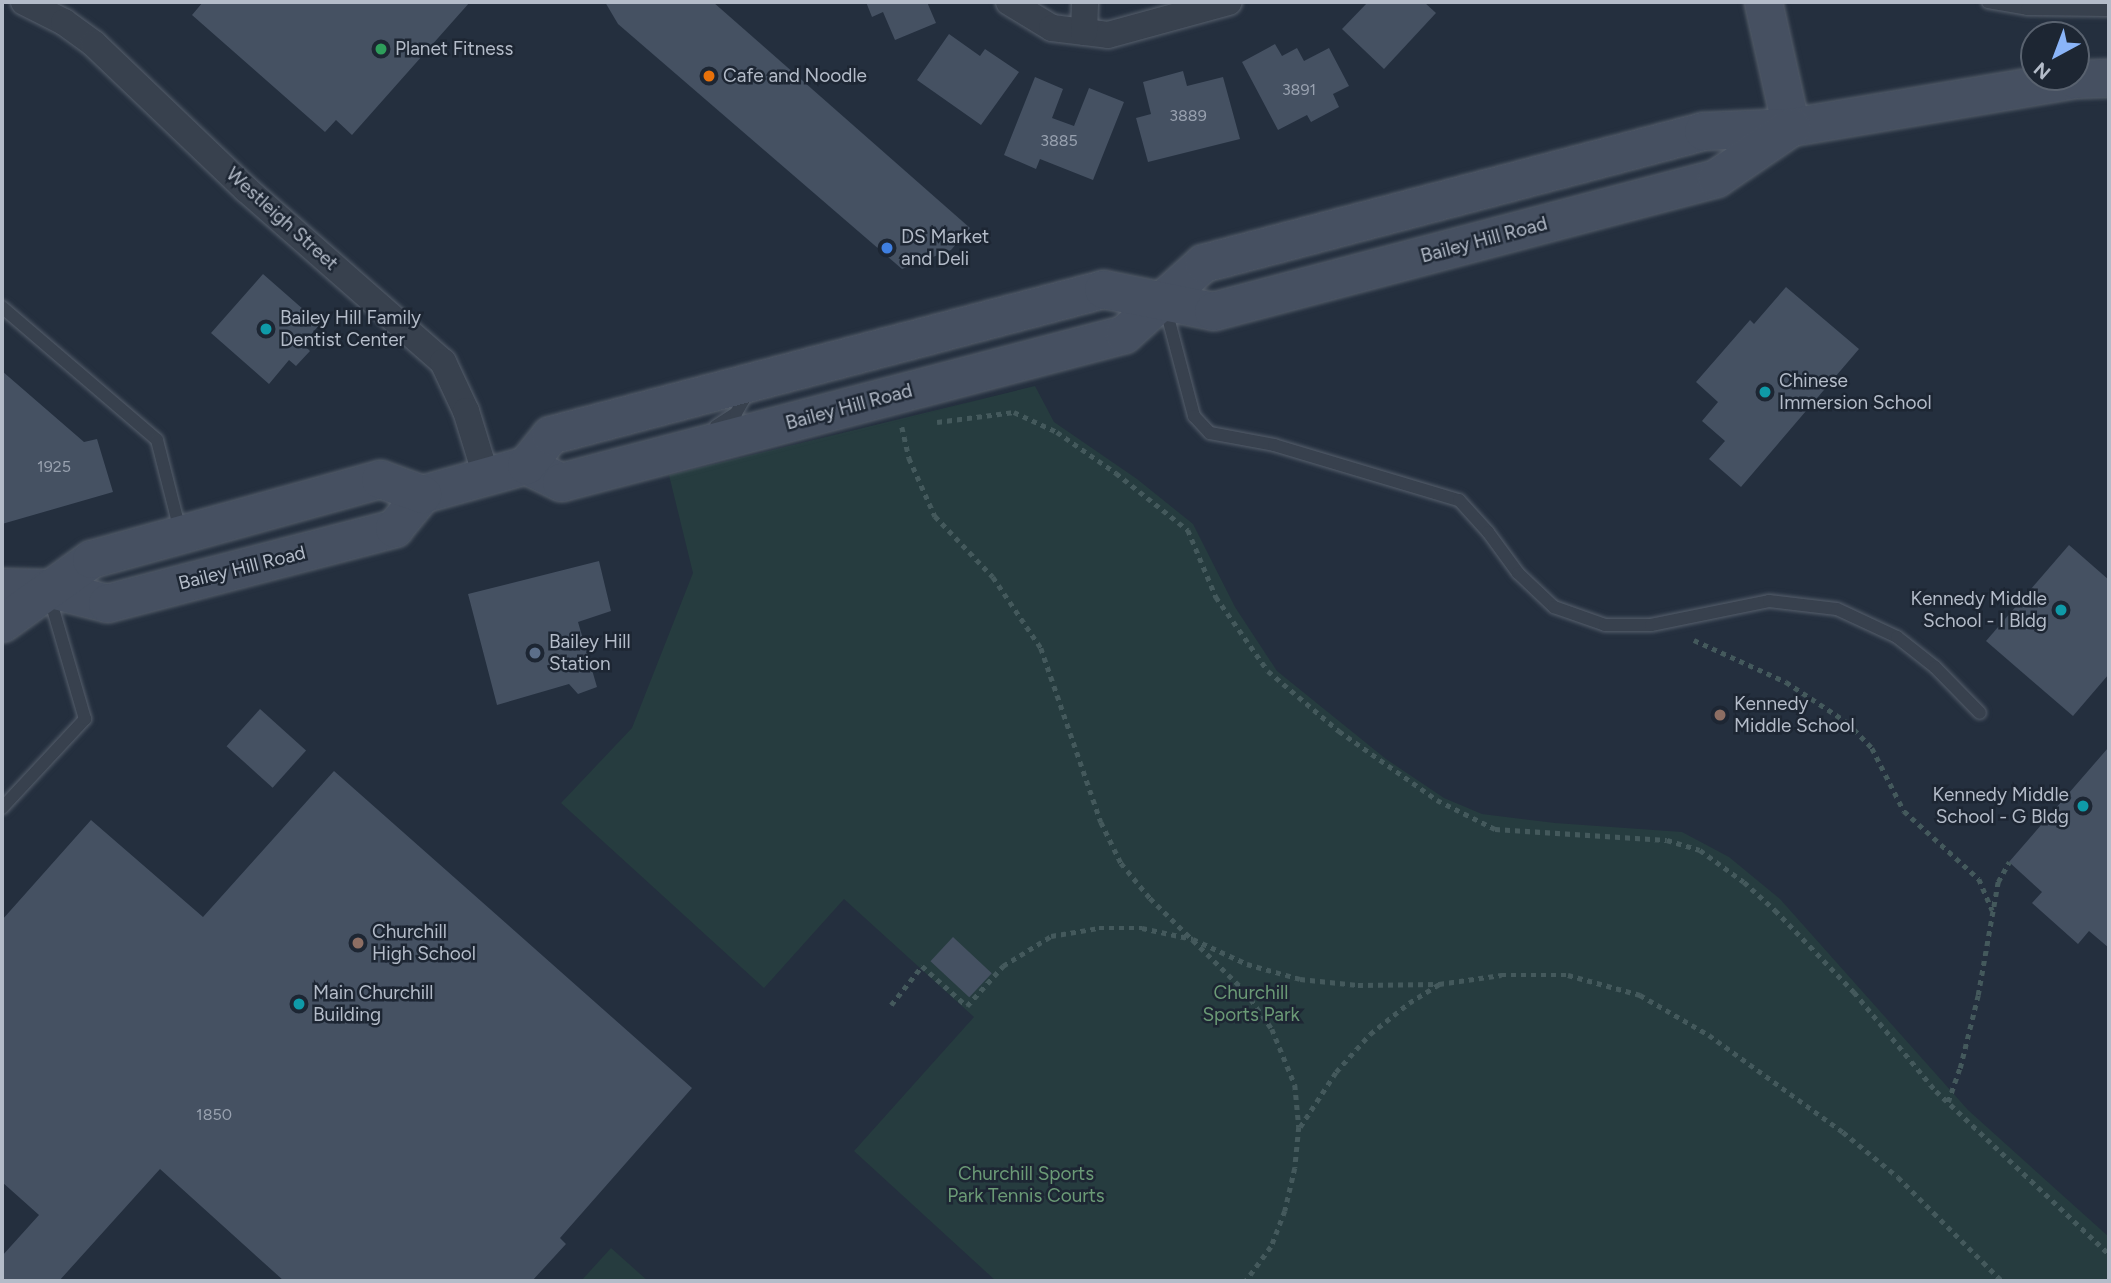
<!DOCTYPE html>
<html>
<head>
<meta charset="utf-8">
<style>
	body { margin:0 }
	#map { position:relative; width:2111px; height:1283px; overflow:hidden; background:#242f3e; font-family:Figtree,sans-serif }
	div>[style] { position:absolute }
	.green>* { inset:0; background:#263c3f }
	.building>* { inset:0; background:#455162; transform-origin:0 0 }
	.path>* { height:4.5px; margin-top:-2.25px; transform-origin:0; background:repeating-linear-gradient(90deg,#44595c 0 5px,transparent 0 10px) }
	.roads { filter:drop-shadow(0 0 2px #565f6c) drop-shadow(0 0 2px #565f6c) }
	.lane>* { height:12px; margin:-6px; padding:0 6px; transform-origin:6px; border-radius:6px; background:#38414e }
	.street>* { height:26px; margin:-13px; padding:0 13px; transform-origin:13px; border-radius:13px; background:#38414e }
	.secondary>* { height:37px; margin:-18.5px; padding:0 18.5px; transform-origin:18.5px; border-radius:18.5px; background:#465061 }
	.dots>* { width:19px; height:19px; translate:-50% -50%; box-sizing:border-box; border:4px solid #1d2633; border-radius:50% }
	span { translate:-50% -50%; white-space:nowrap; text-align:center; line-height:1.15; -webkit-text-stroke:5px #1d2633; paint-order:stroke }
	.number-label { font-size:16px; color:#98a1af }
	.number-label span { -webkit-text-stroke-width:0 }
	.poi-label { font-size:19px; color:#b4bcc9 }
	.left { translate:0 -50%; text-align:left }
	.right { translate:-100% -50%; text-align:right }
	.street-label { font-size:19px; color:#b4bcc9 }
	.park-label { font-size:19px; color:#6b9a76 }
	.frame { position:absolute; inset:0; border:4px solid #b4bcc9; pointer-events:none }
	.north { position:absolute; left:2020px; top:21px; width:70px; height:70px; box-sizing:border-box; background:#1d2633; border:2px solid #59626f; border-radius:50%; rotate:221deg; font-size:19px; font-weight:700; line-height:28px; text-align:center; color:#b4bcc9 }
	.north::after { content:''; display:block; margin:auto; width:24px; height:32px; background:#8ab4f8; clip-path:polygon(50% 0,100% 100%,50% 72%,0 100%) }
</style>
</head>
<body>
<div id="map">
	<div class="green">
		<div style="clip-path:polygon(1035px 386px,1054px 422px,1137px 479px,1193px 524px,1235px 607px,1277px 671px,1386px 759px,1444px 798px,1482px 814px,1555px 823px,1682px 832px,1729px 857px,1780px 899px,1968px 1110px,2109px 1237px,2109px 1281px,996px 1281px,854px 1151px,974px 1017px,844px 899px,764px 988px,561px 803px,632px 728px,693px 573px,669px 475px)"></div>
		<div style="clip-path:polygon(611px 1248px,648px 1281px,581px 1281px)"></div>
	</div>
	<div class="building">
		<div style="clip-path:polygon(203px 2px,470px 2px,352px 135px,336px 120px,325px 132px,192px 15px)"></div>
		<div style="clip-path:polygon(605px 2px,713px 2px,970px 228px,951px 250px,902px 269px,618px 24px)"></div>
		<div style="clip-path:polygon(866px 2px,927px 2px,936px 23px,895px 40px,883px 12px,872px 17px)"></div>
		<div style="clip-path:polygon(1368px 2px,1424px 2px,1436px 13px,1384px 69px,1342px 29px)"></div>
		<div style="clip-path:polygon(949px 34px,980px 56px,985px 49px,1019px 72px,981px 125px,917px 80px)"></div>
		<div style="clip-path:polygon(1275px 44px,1282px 56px,1297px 48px,1304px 61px,1329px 48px,1349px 86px,1333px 94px,1339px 107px,1311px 122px,1307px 115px,1278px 130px,1242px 62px)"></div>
		<div style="clip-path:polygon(1183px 71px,1187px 86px,1223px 77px,1240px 139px,1148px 162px,1136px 118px,1151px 114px,1143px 82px)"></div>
		<div style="clip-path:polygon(1035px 77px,1063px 89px,1052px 118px,1074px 126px,1089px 88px,1124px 102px,1093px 180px,1040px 159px,1036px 169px,1004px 155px)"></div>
		<div style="clip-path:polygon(263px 274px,320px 324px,303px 344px,310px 351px,296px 366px,289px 360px,269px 384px,211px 333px)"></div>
		<div style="clip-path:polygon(1786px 287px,1859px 349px,1741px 487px,1709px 459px,1725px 441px,1702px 421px,1718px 402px,1696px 382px,1750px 320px,1754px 324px)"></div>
		<div style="clip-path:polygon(2px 371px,84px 442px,97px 439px,113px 492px,2px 524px)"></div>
		<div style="clip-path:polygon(2069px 545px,2109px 580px,2109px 674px,2073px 716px,1986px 641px)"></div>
		<div style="clip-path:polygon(599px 561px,611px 611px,578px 622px,597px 687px,578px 694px,569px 684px,497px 705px,468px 594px)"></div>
		<div style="left:260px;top:709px;width:62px;height:50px;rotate:42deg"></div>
		<div style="clip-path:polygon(2108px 748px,2109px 750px,2109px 948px,2089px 931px,2078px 944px,2032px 903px,2042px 892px,2009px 862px)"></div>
		<div style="clip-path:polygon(334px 771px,692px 1088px,560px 1238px,566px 1244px,532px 1281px,284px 1281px,160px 1169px,59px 1281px,2px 1281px,2px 1256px,39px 1215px,2px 1182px,2px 920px,91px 820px,203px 917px)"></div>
		<div style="left:953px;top:937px;width:53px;height:33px;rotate:43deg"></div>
	</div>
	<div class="path">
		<div style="left:937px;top:422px;width:78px;rotate:-7.4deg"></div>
		<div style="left:1014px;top:412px;width:47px;rotate:24.9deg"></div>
		<div style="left:1057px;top:432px;width:72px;rotate:34.8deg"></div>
		<div style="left:1116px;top:473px;width:92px;rotate:38.4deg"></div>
		<div style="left:1188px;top:530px;width:73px;rotate:67.3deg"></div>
		<div style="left:1216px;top:597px;width:90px;rotate:54.9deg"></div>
		<div style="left:1268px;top:671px;width:93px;rotate:40.2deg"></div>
		<div style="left:1339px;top:731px;width:120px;rotate:35.1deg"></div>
		<div style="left:1437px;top:800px;width:65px;rotate:26.6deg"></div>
		<div style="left:1495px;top:829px;width:172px;rotate:3.7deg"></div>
		<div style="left:1667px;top:840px;width:34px;rotate:17deg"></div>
		<div style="left:1700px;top:850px;width:54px;rotate:36deg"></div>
		<div style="left:1744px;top:882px;width:42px;rotate:42.1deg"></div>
		<div style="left:1775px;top:910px;width:114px;rotate:46.1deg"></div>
		<div style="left:1854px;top:992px;width:129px;rotate:50.4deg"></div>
		<div style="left:1936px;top:1091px;width:238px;rotate:43.3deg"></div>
		<div style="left:902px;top:427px;width:32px;rotate:77deg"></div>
		<div style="left:909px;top:458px;width:64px;rotate:65.9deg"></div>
		<div style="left:935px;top:516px;width:84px;rotate:46.4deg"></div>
		<div style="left:993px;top:577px;width:86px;rotate:55.9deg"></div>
		<div style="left:1041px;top:648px;width:184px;rotate:71deg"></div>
		<div style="left:1101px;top:822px;width:46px;rotate:64deg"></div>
		<div style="left:1121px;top:863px;width:45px;rotate:50.4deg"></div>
		<div style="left:1150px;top:898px;width:133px;rotate:44.4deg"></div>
		<div style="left:1245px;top:991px;width:47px;rotate:54.6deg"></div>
		<div style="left:1272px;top:1029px;width:61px;rotate:67.7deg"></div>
		<div style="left:1295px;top:1085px;width:42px;rotate:84.6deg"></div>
		<div style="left:1299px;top:1127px;width:41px;rotate:95.6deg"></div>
		<div style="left:1295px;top:1168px;width:44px;rotate:103.1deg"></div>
		<div style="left:1285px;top:1211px;width:39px;rotate:111deg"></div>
		<div style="left:1271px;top:1247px;width:42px;rotate:126.3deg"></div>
		<div style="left:1694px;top:640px;width:101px;rotate:24.5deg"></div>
		<div style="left:1786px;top:682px;width:73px;rotate:33.3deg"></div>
		<div style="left:1847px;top:722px;width:36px;rotate:46deg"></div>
		<div style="left:1872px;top:748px;width:71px;rotate:63.1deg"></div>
		<div style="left:1904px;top:811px;width:101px;rotate:42.2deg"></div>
		<div style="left:1979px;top:879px;width:34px;rotate:67deg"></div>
		<div style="left:891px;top:1005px;width:50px;rotate:-51.5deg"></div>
		<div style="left:922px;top:966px;width:60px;rotate:41.6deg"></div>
		<div style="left:967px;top:1006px;width:54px;rotate:-48deg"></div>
		<div style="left:1003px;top:966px;width:57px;rotate:-32deg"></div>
		<div style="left:1051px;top:936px;width:49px;rotate:-9.5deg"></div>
		<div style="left:1099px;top:928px;width:43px"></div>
		<div style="left:1142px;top:928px;width:52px;rotate:12.2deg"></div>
		<div style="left:1193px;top:939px;width:60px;rotate:24.8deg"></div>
		<div style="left:1247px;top:964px;width:55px;rotate:15.8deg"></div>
		<div style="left:1300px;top:979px;width:58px;rotate:5.9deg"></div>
		<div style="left:1358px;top:985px;width:81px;rotate:-0.7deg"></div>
		<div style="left:1948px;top:1102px;width:36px;rotate:-71deg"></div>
		<div style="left:1960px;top:1068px;width:75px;rotate:-76.1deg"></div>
		<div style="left:1978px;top:995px;width:115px;rotate:-80deg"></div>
		<div style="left:1998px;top:882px;width:23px;rotate:-61deg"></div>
		<div style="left:1300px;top:1127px;width:66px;rotate:-56.8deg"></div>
		<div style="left:1336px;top:1072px;width:51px;rotate:-48.2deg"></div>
		<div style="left:1370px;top:1034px;width:50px;rotate:-38.5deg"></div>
		<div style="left:1409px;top:1003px;width:36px;rotate:-32deg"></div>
		<div style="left:1439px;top:984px;width:63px;rotate:-8.3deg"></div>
		<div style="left:1501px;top:975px;width:67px"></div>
		<div style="left:1568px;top:975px;width:75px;rotate:15.5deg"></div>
		<div style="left:1640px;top:995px;width:80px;rotate:30.1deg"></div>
		<div style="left:1709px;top:1035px;width:165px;rotate:35.9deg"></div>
		<div style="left:1843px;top:1132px;width:71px;rotate:39.3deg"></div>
		<div style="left:1898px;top:1177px;width:147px;rotate:45deg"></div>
	</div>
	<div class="roads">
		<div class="lane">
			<div style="left:1988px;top:2px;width:40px;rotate:10deg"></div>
			<div style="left:2027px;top:9px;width:82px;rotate:0.7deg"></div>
			<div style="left:1165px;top:306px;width:114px;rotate:75.2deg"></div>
			<div style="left:1194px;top:416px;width:23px;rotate:47deg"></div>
			<div style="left:1210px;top:433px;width:65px;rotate:10.6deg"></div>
			<div style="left:1274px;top:445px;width:193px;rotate:16.6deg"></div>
			<div style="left:1459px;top:500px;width:43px;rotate:47.8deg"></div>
			<div style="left:1488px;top:532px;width:51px;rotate:53.8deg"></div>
			<div style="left:1518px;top:573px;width:50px;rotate:43.4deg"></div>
			<div style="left:1554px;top:607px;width:54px;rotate:19.4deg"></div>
			<div style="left:1605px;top:625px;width:46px"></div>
			<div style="left:1651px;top:625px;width:120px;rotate:-11.5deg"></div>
			<div style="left:1769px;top:601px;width:68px;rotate:6.7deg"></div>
			<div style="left:1837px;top:609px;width:66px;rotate:25deg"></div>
			<div style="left:1897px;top:637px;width:48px;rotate:38.3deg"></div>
			<div style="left:1935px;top:667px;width:64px;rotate:45.6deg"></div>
			<div style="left:2px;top:307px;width:204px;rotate:40.6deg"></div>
			<div style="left:157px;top:440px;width:93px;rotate:75.7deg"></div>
			<div style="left:716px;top:426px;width:24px;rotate:-33deg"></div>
			<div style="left:736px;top:413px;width:28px;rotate:-60deg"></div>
			<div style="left:2px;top:808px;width:122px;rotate:-47deg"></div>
			<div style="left:85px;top:719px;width:129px;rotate:-106.2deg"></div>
		</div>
		<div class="street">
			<div style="left:24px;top:2px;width:45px;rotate:26.6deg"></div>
			<div style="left:64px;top:22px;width:37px;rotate:36deg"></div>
			<div style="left:94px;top:44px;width:211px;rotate:43.7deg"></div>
			<div style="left:247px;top:190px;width:261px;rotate:41.3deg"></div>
			<div style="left:443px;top:362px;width:54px;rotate:64.9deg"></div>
			<div style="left:466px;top:411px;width:68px;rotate:72.9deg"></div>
			<div style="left:1009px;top:2px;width:50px;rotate:31.2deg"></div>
			<div style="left:1052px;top:28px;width:56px;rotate:7.1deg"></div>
			<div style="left:1108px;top:35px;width:125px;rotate:-15.3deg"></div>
			<div style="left:1084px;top:32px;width:30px;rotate:-88deg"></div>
		</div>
		<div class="secondary">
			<div style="left:1763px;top:2px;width:128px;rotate:77.4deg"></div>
			<div style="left:526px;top:465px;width:39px;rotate:26deg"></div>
			<div style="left:561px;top:482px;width:582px;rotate:-14.73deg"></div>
			<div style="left:1124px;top:334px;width:106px;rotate:-41.9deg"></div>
			<div style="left:1203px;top:263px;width:517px;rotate:-14.79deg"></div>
			<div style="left:1703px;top:131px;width:88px;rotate:-2.6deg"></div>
			<div style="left:1791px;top:127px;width:288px;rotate:-9.6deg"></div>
			<div style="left:2075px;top:79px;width:34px;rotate:-2deg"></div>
			<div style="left:2px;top:587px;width:45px;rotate:1.3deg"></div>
			<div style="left:47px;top:588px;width:62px;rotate:14deg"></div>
			<div style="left:107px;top:603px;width:297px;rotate:-14.6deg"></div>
			<div style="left:394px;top:528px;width:44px;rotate:-50.5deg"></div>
			<div style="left:422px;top:494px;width:108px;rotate:-15.6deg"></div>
			<div style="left:526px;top:465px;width:38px;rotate:-51deg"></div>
			<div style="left:550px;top:435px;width:572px;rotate:-14.79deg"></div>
			<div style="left:1103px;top:289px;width:112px;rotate:11.3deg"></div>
			<div style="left:1213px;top:311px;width:520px;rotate:-14.81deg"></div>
			<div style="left:1716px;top:178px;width:91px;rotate:-34.2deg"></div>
			<div style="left:2px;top:623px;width:110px;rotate:-35.7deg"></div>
			<div style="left:91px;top:559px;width:300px;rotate:-15.5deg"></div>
			<div style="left:380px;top:479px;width:45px;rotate:19.7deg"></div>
		</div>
	</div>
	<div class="dots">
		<div style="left:381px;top:49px;background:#2e9e5b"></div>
		<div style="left:709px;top:76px;background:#e8710a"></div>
		<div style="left:887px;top:248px;background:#3f7fe0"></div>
		<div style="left:266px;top:329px;background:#0f9aa8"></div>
		<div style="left:1765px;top:392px;background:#0f9aa8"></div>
		<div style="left:2061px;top:610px;background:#0f9aa8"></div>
		<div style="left:535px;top:653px;background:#5c6f8a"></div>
		<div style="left:1720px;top:715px;background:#8d6e63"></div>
		<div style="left:2083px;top:806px;background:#0f9aa8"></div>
		<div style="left:358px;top:943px;background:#8d6e63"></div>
		<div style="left:299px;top:1004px;background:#0f9aa8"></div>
	</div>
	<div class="number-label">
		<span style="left:1299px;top:90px">3891</span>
		<span style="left:1188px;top:116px">3889</span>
		<span style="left:1059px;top:141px">3885</span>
		<span style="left:54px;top:467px">1925</span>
		<span style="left:214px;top:1115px">1850</span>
	</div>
	<div class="poi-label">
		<span class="left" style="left:395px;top:49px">Planet Fitness</span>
		<span class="left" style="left:723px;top:76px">Cafe and Noodle</span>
		<span class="left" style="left:901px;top:248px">DS Market<br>and Deli</span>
		<span class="left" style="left:280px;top:329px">Bailey Hill Family<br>Dentist Center</span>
		<span class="left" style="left:1779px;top:392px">Chinese<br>Immersion School</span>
		<span class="right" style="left:2047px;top:610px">Kennedy Middle<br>School - I Bldg</span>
		<span class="left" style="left:549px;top:653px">Bailey Hill<br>Station</span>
		<span class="left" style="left:1734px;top:715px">Kennedy<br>Middle School</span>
		<span class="right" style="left:2069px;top:806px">Kennedy Middle<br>School - G Bldg</span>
		<span class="left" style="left:372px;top:943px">Churchill<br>High School</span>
		<span class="left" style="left:313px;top:1004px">Main Churchill<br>Building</span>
	</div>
	<div class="street-label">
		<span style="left:282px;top:219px;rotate:42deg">Westleigh Street</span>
		<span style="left:1484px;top:240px;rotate:-15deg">Bailey Hill Road</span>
		<span style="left:849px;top:407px;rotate:-15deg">Bailey Hill Road</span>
		<span style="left:242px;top:568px;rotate:-14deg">Bailey Hill Road</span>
	</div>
	<div class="park-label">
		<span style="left:1251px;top:1004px">Churchill<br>Sports Park</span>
		<span style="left:1026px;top:1185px">Churchill Sports<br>Park Tennis Courts</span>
	</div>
	<div class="frame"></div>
	<div class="north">N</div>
</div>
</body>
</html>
